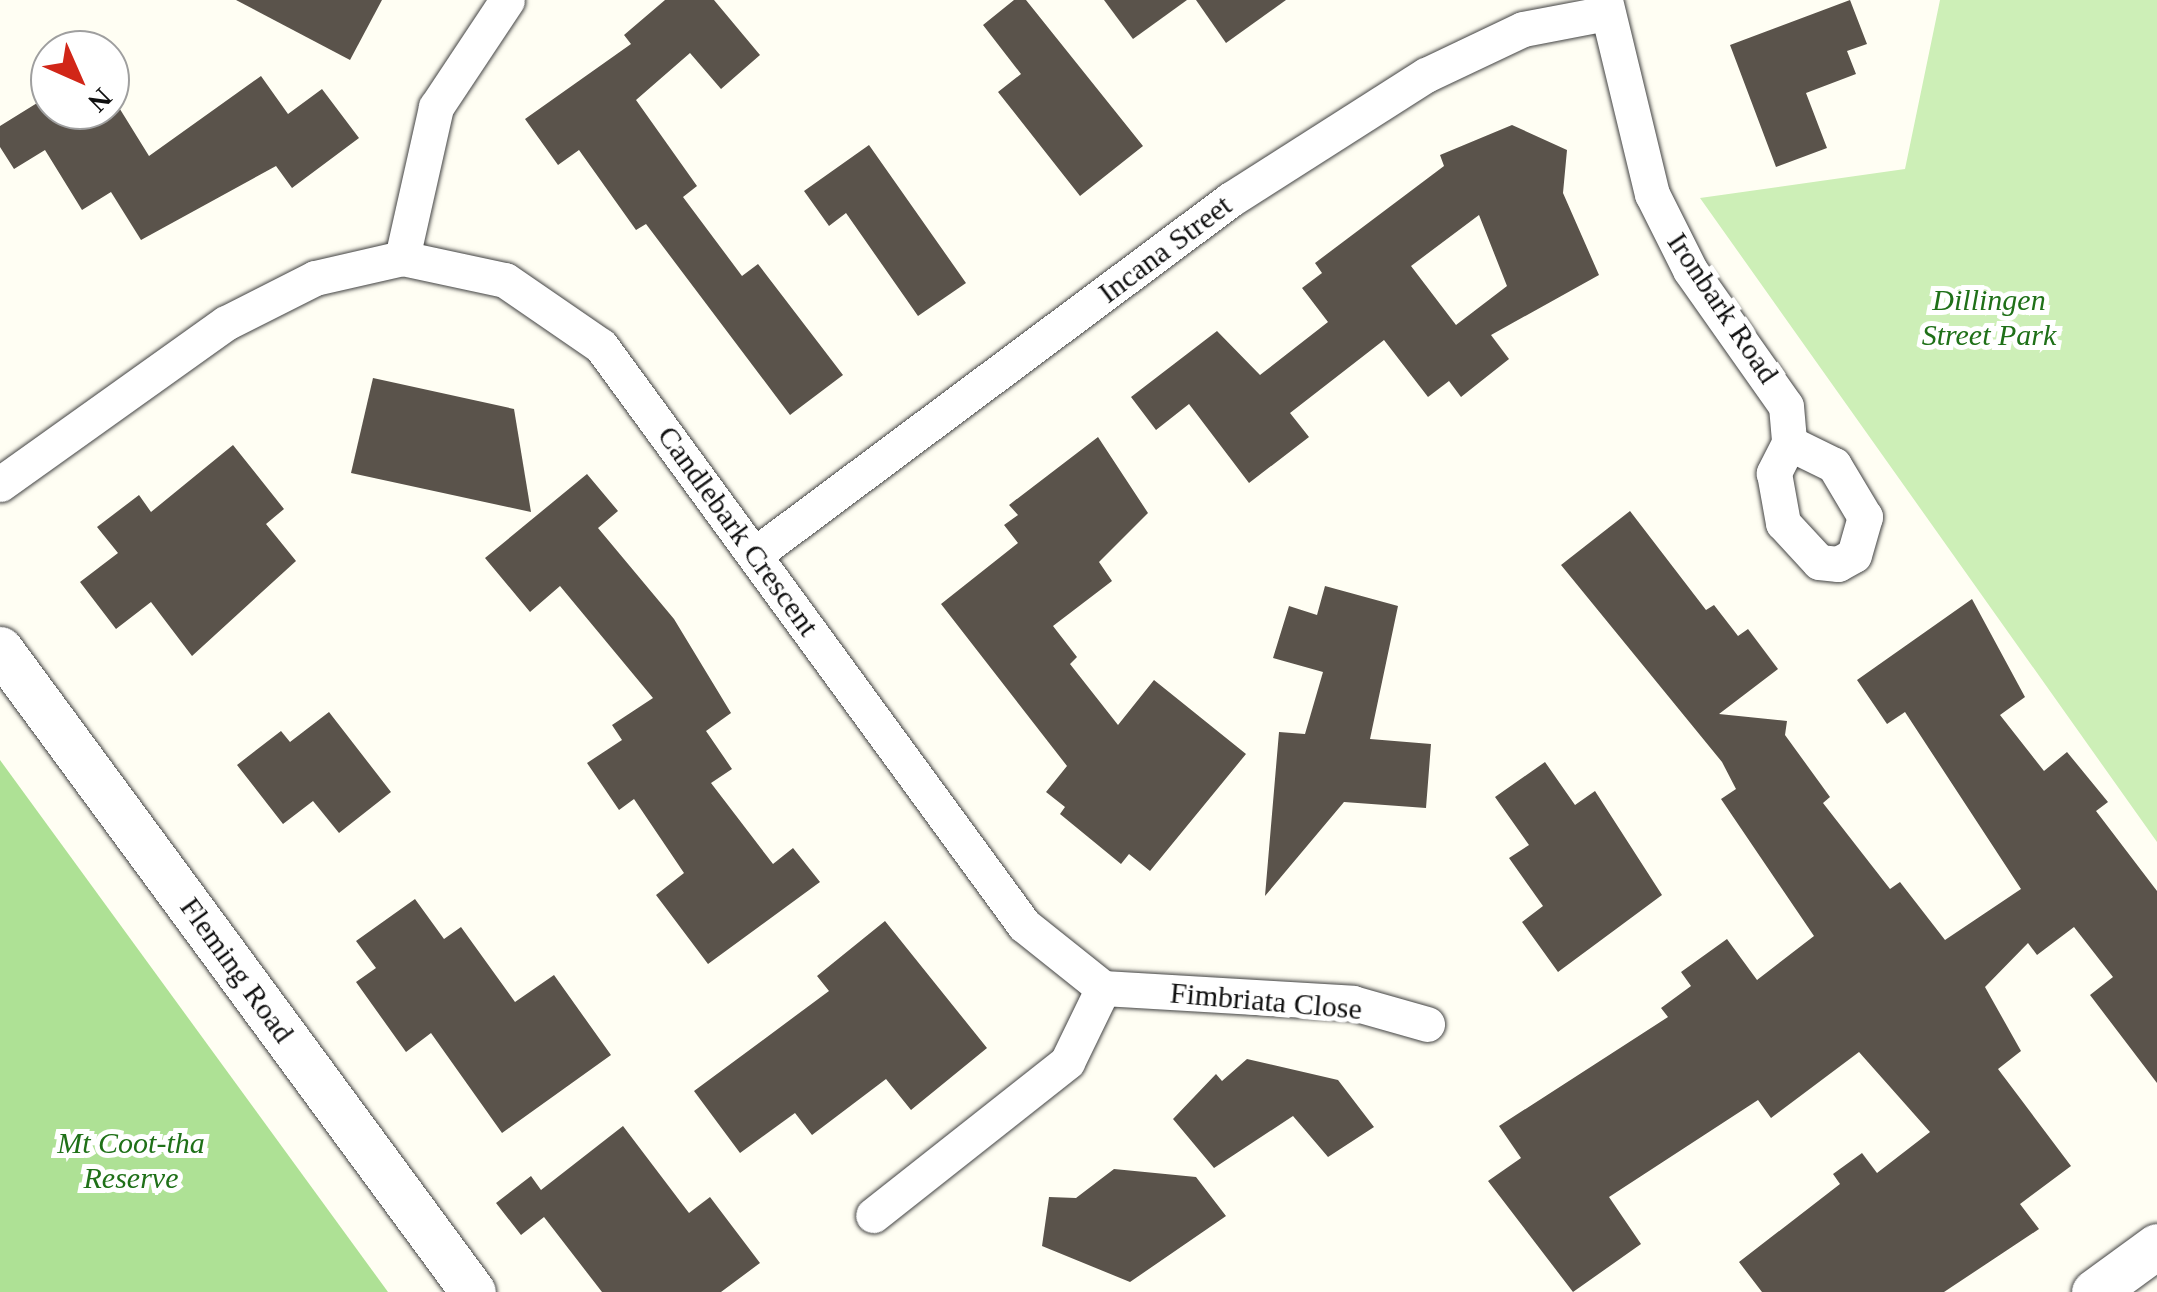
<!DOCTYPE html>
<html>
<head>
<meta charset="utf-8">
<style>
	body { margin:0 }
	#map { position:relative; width:2157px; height:1292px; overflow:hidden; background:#fffef3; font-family:"Times New Roman",serif }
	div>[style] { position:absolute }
	.green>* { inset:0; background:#cdefb7 }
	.forest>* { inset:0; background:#aee195 }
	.building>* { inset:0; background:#5a534b }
	.roads { filter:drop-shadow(0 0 2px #434343) drop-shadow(0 0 2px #434343) }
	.minor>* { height:35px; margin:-17.5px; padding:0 17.5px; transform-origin:17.5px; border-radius:17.5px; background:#fff }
	.tertiary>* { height:45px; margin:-22.5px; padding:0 22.5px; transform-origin:22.5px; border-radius:22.5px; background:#fff }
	span { translate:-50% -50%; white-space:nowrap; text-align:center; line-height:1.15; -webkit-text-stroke:10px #fff; paint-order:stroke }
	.street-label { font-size:30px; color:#101010 }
	.park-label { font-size:30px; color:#1f7018; font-style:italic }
	.north { position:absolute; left:30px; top:30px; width:100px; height:100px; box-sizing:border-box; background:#fff; border:2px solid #9f9f9f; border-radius:50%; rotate:135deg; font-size:28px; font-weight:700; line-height:40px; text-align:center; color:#101010 }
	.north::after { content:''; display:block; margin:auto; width:35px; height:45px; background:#d12618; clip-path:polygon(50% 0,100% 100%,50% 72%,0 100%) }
</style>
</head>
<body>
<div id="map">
	<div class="green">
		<div style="clip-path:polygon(1940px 0,2157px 0,2157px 842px,1700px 198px,1905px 169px)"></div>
	</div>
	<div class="forest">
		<div style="clip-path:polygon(0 760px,388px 1292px,0 1292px)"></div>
	</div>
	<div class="building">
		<div style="clip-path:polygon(236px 0,382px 0,350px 60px)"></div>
		<div style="clip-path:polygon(665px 0,714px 0,760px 55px,721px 89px,690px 53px,636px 100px,697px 186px,683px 197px,742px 276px,758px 264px,843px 375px,790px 415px,646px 224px,636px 230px,579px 150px,558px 165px,525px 119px,631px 44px,624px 35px)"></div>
		<div style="clip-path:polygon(1014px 0,1026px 0,1143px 146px,1080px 196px,998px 92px,1021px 74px,983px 25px)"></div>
		<div style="clip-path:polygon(1104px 0,1187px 0,1133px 39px)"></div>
		<div style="clip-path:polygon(1196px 0,1286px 0,1226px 43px)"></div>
		<div style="clip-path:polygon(1850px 0,1867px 44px,1847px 51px,1856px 74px,1806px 93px,1827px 148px,1776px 167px,1730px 45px)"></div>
		<div style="clip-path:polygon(261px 76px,288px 114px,322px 89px,359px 138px,292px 188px,276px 166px,141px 240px,111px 192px,82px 210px,45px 150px,14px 169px,0 147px,0 126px,50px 95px,50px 110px,110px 110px,110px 93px,149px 156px)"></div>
		<div style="clip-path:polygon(evenodd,1512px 125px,1567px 150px,1563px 193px,1599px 275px,1491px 335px,1509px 359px,1461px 397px,1449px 381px,1428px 397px,1384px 340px,1290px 413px,1309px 437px,1249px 483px,1189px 404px,1156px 430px,1131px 397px,1217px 331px,1260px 375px,1328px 322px,1302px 288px,1322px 273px,1315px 263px,1444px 166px,1440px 155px,1512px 125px,1479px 215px,1507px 286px,1456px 325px,1411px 266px,1479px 215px)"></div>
		<div style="clip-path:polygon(869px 145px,966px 283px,918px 316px,846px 213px,829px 226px,804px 191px)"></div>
		<div style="clip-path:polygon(373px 378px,514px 409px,531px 512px,351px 473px)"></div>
		<div style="clip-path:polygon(1098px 437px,1148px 513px,1099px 562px,1112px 581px,1053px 626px,1077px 657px,1070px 664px,1118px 725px,1154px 680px,1246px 754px,1150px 871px,1129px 854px,1121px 864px,1060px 814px,1065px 807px,1046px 792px,1067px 766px,941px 604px,1018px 543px,1004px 525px,1018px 515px,1009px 505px)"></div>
		<div style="clip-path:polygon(233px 445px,284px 509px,266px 524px,296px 561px,192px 656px,151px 602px,116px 629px,80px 582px,118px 553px,97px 527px,139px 495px,151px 512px)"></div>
		<div style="clip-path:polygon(587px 474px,618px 511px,598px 528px,674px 619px,731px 713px,706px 731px,732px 769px,711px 783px,773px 864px,793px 848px,820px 882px,708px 964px,656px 895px,684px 873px,634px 799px,619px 810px,587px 763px,622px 740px,612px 725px,653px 698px,560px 586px,530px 612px,485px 558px)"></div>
		<div style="clip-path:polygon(1630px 511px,1706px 610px,1714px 605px,1738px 636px,1748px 629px,1778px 669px,1719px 714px,1787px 721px,1785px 735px,1830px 797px,1823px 803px,1890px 889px,1900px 882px,1945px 940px,2021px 889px,1905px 712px,1887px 724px,1857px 680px,1972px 599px,2025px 697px,2000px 715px,2044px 771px,2067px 752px,2108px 802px,2096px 811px,2157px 891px,2157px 1083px,2090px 995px,2113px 977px,2074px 927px,2037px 955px,2028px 943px,1985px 987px,2021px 1051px,1998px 1069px,2071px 1166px,2020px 1204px,2039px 1229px,1944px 1292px,1762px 1292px,1739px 1262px,1840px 1184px,1833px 1174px,1862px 1153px,1877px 1173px,1930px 1132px,1859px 1052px,1771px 1118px,1758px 1100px,1609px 1197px,1641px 1244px,1573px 1292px,1488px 1181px,1521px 1158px,1499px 1126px,1668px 1017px,1661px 1008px,1691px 986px,1681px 972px,1727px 939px,1757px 980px,1814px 936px,1721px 799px,1736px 789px,1722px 762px,1561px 565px)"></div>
		<div style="clip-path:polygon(1325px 586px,1398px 606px,1370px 739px,1431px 744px,1426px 808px,1344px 802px,1265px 896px,1279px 732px,1305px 734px,1323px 672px,1273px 658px,1289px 606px,1317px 615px)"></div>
		<div style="clip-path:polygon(329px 712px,391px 792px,339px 833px,313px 801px,283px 824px,237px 765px,281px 731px,290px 742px)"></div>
		<div style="clip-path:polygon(1545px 762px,1575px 805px,1595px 791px,1662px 895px,1558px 972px,1522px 922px,1543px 906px,1509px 858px,1529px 845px,1495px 797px)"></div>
		<div style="clip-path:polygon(415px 899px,444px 939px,461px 927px,515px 1002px,554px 975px,611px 1055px,502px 1133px,431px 1033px,406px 1052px,356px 982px,376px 968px,356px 941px)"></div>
		<div style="clip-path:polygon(885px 921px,987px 1048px,911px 1110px,886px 1079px,812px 1135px,795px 1113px,740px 1153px,694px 1091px,829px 991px,817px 976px)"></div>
		<div style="clip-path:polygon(1247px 1059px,1338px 1080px,1374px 1127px,1328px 1157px,1293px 1116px,1214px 1168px,1173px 1119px,1216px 1074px,1222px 1081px)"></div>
		<div style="clip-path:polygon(623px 1126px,689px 1213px,710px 1197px,760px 1263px,721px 1292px,602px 1292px,544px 1217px,521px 1235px,496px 1203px,531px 1176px,541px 1190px)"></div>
		<div style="clip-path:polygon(1114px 1169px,1196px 1177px,1226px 1216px,1130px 1282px,1042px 1246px,1049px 1197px,1076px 1198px)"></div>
	</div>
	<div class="roads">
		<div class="minor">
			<div style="left:1605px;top:0;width:200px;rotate:76.4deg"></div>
			<div style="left:1652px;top:194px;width:85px;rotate:63.4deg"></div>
			<div style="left:1690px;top:270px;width:166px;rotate:54.8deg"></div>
			<div style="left:1786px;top:406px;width:37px;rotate:85deg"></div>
			<div style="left:1789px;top:443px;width:34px;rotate:117deg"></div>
			<div style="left:1774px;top:473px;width:51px;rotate:79.8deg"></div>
			<div style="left:1783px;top:523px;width:53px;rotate:47.3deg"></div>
			<div style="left:1819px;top:562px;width:19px;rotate:6deg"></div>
			<div style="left:1838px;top:564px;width:18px;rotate:-29deg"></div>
			<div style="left:1854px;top:555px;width:40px;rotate:-74deg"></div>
			<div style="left:1865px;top:517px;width:61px;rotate:-120.8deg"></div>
			<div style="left:1834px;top:465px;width:50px;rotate:-153.9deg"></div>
			<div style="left:402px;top:258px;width:155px;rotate:-77.3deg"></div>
			<div style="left:436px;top:107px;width:128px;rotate:-56.4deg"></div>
			<div style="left:0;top:484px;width:277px;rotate:-35.5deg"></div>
			<div style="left:226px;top:323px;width:100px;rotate:-26.8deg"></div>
			<div style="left:315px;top:278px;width:89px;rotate:-12.9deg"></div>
			<div style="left:402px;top:258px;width:105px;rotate:12.1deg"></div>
			<div style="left:505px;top:280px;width:116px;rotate:34.5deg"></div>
			<div style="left:601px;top:346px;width:717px;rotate:53.85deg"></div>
			<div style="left:1024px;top:925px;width:101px;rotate:38.6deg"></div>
			<div style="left:1103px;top:988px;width:82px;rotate:115.9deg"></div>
			<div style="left:1067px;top:1062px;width:247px;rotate:141.7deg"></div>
			<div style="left:758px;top:552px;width:590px;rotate:-36.73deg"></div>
			<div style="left:1231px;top:199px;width:231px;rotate:-32.5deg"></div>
			<div style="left:1426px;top:75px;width:107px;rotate:-25.4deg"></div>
			<div style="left:1523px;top:29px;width:86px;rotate:-10.8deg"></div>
			<div style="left:1103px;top:988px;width:250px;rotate:3.4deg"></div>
			<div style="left:1353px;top:1003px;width:77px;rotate:15.8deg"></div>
		</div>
		<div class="tertiary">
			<div style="left:0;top:649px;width:798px;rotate:53.66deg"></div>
			<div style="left:2094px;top:1292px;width:78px;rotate:-36.1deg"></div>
		</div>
	</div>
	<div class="street-label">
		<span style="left:1165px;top:249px;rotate:-37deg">Incana Street</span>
		<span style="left:1723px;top:308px;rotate:56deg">Ironbark Road</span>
		<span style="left:738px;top:531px;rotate:54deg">Candlebark Crescent</span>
		<span style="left:237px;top:970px;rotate:54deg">Fleming Road</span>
		<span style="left:1266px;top:1001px;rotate:5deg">Fimbriata Close</span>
	</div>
	<div class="park-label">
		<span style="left:1989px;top:317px">Dillingen<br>Street Park</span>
		<span style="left:131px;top:1160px">Mt Coot-tha<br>Reserve</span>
	</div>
	<div class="north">N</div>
</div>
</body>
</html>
